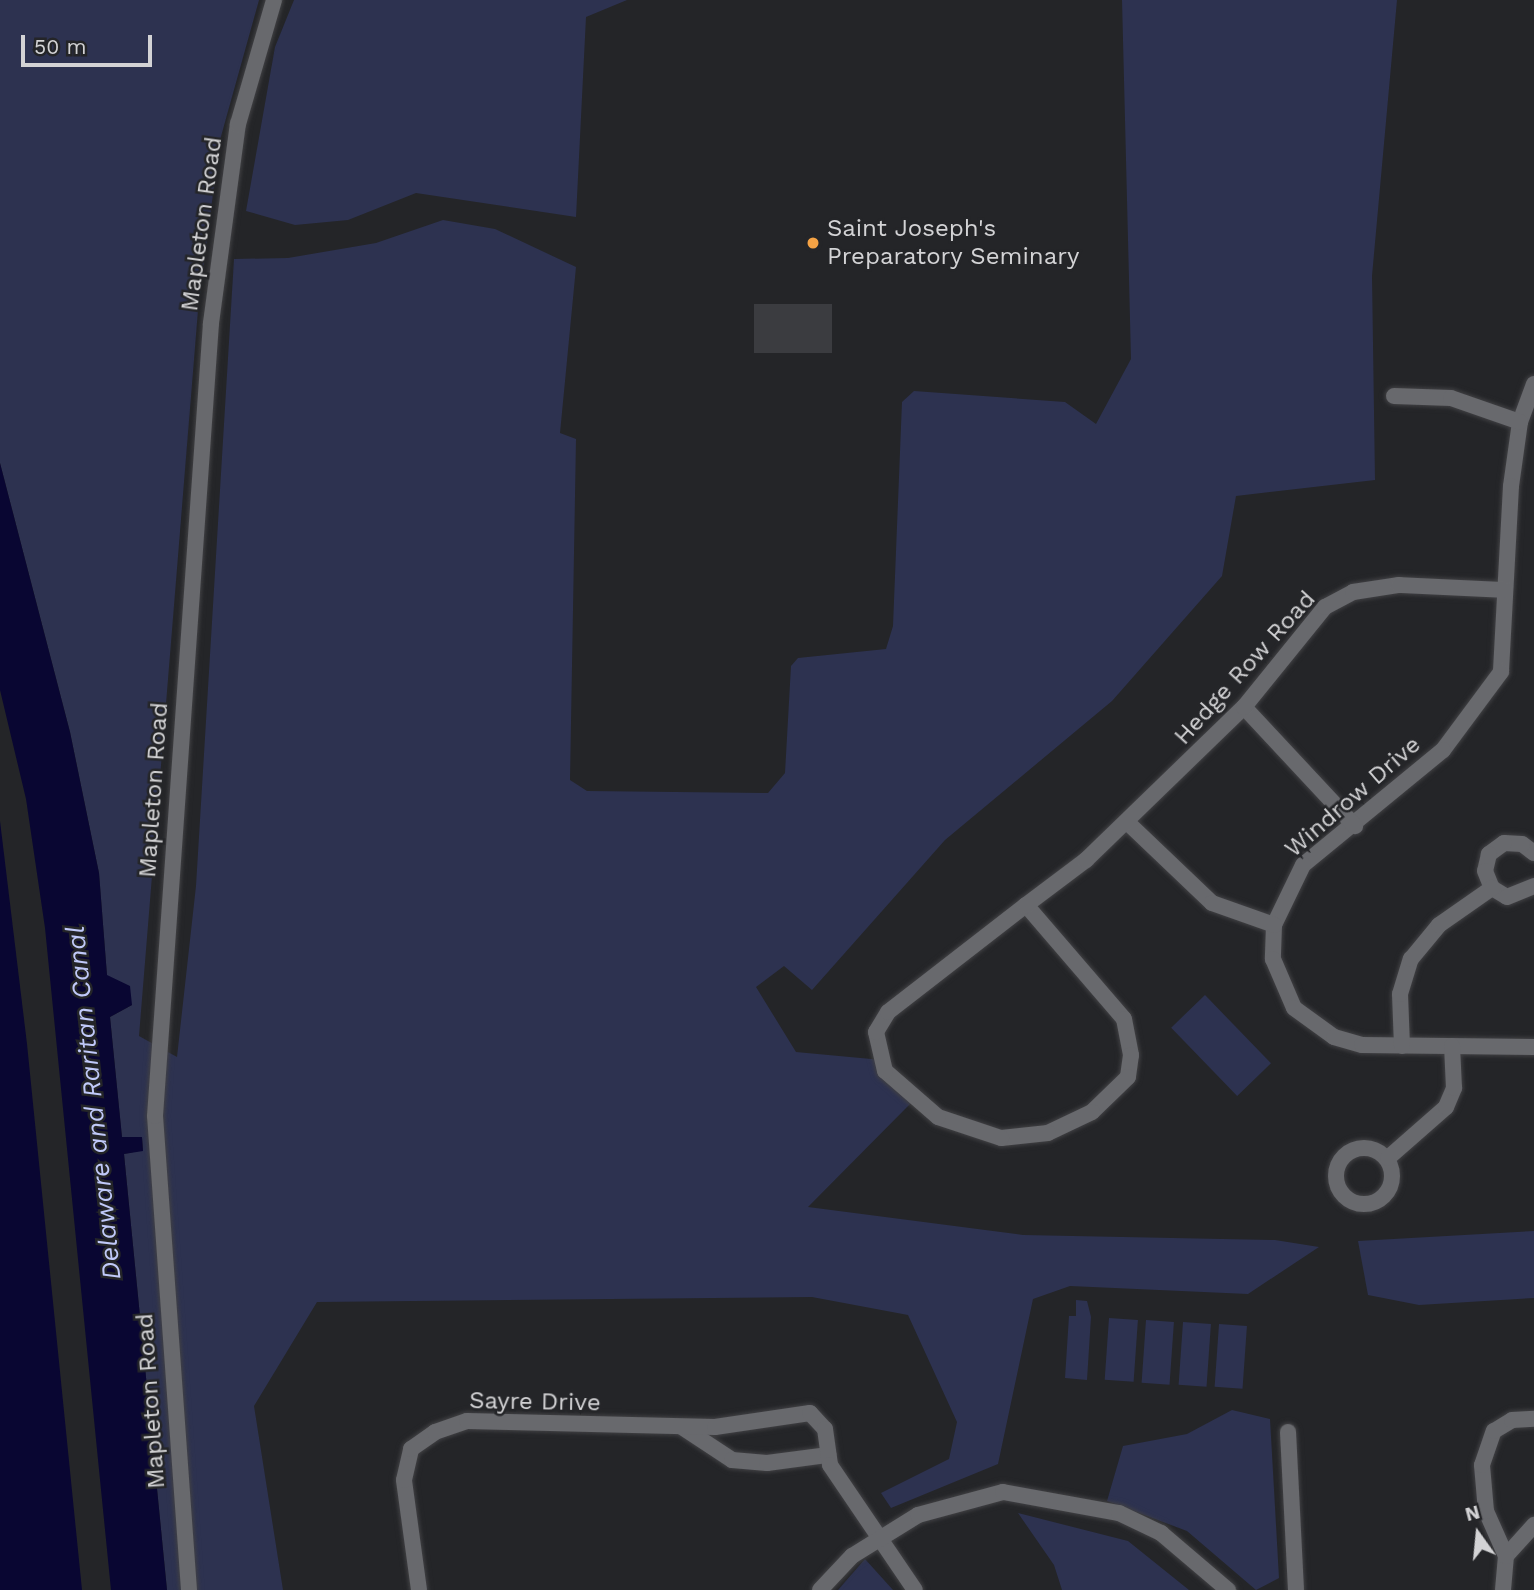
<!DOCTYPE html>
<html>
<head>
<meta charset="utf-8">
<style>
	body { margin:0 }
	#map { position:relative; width:1534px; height:1590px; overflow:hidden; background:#242528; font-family:"Work Sans",sans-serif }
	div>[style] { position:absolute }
	.green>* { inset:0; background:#2d3250; transform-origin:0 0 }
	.water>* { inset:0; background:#090632 }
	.building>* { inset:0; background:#3b3c40; transform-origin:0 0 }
	.roads { filter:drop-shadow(0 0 2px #414144) drop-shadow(0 0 2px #414144) }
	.minor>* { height:16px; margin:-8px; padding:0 8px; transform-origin:8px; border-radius:8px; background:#68696d }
	.minor>.ring { margin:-8px; padding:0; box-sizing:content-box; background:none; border:16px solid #68696d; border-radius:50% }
	.dots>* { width:19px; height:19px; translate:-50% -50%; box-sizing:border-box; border:4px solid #242528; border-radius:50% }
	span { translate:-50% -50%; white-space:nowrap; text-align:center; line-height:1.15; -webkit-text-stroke:5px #242528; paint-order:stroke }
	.street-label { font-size:24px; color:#d3d3d5 }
	.poi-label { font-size:24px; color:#d3d3d5 }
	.left { translate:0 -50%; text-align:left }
	.water-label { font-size:26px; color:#c0c9f9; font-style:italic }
	.north { position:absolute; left:1443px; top:1499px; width:70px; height:70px; -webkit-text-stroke:5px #242528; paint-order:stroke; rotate:345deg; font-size:19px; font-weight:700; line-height:28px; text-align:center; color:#d3d3d5 }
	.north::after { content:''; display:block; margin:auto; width:24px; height:32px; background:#d3d3d5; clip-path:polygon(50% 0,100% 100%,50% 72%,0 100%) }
	.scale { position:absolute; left:21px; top:35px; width:131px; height:32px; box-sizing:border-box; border:4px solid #d3d3d5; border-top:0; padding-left:9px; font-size:21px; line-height:24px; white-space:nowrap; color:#d3d3d5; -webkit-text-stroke:5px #242528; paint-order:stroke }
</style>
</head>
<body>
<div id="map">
	<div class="green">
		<div style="clip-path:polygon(0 0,259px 0,220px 140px,198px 310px,139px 1036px,177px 1057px,196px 886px,234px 259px,288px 258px,376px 243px,443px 220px,495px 229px,576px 267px,560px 433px,576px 439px,570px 780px,587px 791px,768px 793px,785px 773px,791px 666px,798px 658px,886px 649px,893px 626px,902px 402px,914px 391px,1065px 402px,1096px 424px,1131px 359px,1122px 0,1397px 0,1372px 276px,1375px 480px,1236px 496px,1222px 576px,1112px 701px,945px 840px,812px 990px,784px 966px,756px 987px,796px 1052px,882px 1060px,915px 1099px,808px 1207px,1023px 1235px,1275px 1240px,1319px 1247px,1248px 1294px,1070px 1286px,1033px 1299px,998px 1464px,891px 1508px,881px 1493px,949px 1459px,957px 1422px,908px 1315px,812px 1297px,317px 1302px,254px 1406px,283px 1590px,167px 1590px,124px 1154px,143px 1150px,142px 1138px,122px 1138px,110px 1017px,132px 1005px,107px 976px,99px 873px,70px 732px,0 463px)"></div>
		<div style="clip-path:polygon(294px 0,627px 0,586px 17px,576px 217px,416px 193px,348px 220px,295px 225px,246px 211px,275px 47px)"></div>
		<div style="left:1205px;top:995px;width:95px;height:47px;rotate:46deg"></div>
		<div style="clip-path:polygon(1534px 1231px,1534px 1298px,1419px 1305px,1368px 1295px,1358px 1241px)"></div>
		<div style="clip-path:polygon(1076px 1300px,1087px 1301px,1091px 1317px,1087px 1380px,1065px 1378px,1069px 1316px,1076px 1316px)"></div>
		<div style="left:1109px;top:1318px;width:29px;height:62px;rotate:4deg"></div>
		<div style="left:1146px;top:1320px;width:28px;height:63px;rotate:4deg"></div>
		<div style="left:1183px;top:1322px;width:28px;height:63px;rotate:4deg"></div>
		<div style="left:1219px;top:1324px;width:28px;height:63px;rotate:4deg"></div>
		<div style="clip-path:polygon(1232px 1410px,1270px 1419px,1279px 1578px,1256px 1590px,1187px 1531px,1107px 1501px,1123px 1446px,1187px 1434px)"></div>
		<div style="clip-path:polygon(1018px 1513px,1128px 1541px,1189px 1590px,1062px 1590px,1054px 1565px)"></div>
		<div style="clip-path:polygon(865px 1559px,893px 1590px,838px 1590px)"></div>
	</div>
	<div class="water">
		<div style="clip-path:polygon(0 463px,70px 732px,99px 873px,107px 975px,130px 986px,132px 1005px,110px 1017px,122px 1137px,142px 1137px,143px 1151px,124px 1154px,167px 1590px,111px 1590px,45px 928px,26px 799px,0 690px)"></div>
		<div style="clip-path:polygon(0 821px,27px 1044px,82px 1590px,0 1590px)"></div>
	</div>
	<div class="building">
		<div style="left:754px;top:304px;width:78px;height:49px"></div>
	</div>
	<div class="roads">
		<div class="minor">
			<div style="left:1534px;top:384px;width:40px;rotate:110.2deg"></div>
			<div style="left:1520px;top:422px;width:65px;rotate:98deg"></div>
			<div style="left:1511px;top:486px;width:186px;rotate:93.1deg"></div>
			<div style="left:1501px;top:672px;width:97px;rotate:126.6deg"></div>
			<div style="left:1443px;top:750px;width:181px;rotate:140.6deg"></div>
			<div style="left:1303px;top:865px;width:67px;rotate:115.8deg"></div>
			<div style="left:1274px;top:925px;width:34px;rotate:92deg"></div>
			<div style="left:1273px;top:959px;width:53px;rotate:66.8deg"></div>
			<div style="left:1294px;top:1008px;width:49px;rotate:35.9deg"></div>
			<div style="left:1334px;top:1037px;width:29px;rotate:16deg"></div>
			<div style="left:1362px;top:1045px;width:172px;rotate:0.7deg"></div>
			<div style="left:1394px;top:396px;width:57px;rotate:2deg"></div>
			<div style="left:1451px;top:398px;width:73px;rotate:19.2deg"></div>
			<div style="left:1244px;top:707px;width:163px;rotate:47deg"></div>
			<div style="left:1127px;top:822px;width:117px;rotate:43.6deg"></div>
			<div style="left:1212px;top:903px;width:66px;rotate:19.5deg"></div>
			<div style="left:1534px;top:853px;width:15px;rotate:-143deg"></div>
			<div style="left:1522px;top:844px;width:18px;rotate:-177deg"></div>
			<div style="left:1504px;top:843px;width:19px;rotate:144deg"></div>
			<div style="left:1489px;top:854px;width:17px;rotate:103deg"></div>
			<div style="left:1485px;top:871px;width:18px;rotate:68deg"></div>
			<div style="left:1492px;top:888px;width:17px;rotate:31deg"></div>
			<div style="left:1507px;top:897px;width:29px;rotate:-22deg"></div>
			<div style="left:1026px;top:905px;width:150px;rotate:49.3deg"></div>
			<div style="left:1124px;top:1019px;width:37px;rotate:79deg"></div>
			<div style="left:1131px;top:1055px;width:22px;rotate:98deg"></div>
			<div style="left:1128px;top:1077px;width:50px;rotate:135.8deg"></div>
			<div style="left:1092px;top:1112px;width:49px;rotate:154.5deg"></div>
			<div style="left:1048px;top:1133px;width:47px;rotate:173.9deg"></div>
			<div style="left:1001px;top:1138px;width:66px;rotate:-161.6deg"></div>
			<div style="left:938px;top:1117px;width:70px;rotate:-139deg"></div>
			<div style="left:885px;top:1071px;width:40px;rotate:-103deg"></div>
			<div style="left:876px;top:1032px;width:23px;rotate:-59deg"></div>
			<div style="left:888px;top:1012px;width:175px;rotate:-37.8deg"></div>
			<div style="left:1026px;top:905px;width:75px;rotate:-36.9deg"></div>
			<div style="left:1086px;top:860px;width:220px;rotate:-44.1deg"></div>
			<div style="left:1244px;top:707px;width:129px;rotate:-51deg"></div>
			<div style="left:1325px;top:607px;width:32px;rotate:-28deg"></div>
			<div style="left:1353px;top:592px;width:47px;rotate:-8.7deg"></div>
			<div style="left:1399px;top:585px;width:106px;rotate:2.7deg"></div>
			<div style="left:1402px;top:1046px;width:52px;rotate:-92.2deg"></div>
			<div style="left:1400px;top:994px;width:37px;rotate:-73deg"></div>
			<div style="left:1411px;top:959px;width:44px;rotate:-50.5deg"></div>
			<div style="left:1439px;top:925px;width:65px;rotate:-34.9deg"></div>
			<div class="ring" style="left:1336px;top:1148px;width:40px;height:40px"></div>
			<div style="left:1388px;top:1158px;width:77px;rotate:-41.3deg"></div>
			<div style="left:1446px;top:1107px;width:21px;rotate:-67deg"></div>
			<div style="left:1454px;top:1088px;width:42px;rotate:-92.7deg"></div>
			<div style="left:682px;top:1427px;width:60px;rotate:33.4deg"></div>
			<div style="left:732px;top:1460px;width:35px;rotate:5deg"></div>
			<div style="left:767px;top:1463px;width:62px;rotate:-7.5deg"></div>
			<div style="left:1288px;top:1432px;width:158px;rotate:87.1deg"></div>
			<div style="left:1506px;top:1556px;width:42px;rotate:-47.9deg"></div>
			<div style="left:189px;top:1590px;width:475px;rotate:-94.1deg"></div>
			<div style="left:155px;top:1116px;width:795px;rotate:-85.96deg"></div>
			<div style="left:211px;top:323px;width:201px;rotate:-82.3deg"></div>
			<div style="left:238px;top:124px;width:129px;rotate:-73.8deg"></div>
			<div style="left:419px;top:1590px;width:111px;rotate:-97.8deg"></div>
			<div style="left:404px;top:1480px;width:32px;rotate:-77deg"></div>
			<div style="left:411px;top:1449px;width:29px;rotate:-35deg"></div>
			<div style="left:435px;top:1432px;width:34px;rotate:-19deg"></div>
			<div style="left:467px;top:1421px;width:248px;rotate:1.4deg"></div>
			<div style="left:715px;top:1427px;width:96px;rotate:-8.4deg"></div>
			<div style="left:810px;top:1413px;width:22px;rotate:47deg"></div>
			<div style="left:825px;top:1429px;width:36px;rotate:82deg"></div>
			<div style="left:830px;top:1465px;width:151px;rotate:55.8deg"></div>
			<div style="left:820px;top:1590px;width:47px;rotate:-46.7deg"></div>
			<div style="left:852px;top:1556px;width:78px;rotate:-31.8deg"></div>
			<div style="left:918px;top:1515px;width:88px;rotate:-15.1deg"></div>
			<div style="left:1003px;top:1492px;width:118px;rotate:10.3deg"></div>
			<div style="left:1119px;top:1513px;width:47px;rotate:25.5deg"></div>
			<div style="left:1161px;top:1533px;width:88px;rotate:40.4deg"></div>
			<div style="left:1503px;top:1590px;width:34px;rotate:-85deg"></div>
			<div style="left:1506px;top:1556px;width:49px;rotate:-114deg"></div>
			<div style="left:1486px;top:1511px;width:46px;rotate:-95deg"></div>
			<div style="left:1482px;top:1465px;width:36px;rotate:-71deg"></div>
			<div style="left:1494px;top:1431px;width:21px;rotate:-31deg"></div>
			<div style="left:1512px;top:1420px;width:22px;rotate:-3deg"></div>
		</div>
	</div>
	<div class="dots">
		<div style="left:813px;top:243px;background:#f5a345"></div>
	</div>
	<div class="street-label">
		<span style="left:202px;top:224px;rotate:-82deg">Mapleton Road</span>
		<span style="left:1245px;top:668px;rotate:-48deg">Hedge Row Road</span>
		<span style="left:154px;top:790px;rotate:-86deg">Mapleton Road</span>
		<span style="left:1353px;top:797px;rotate:-41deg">Windrow Drive</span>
		<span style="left:151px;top:1401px;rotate:-94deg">Mapleton Road</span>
		<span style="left:535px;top:1402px;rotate:1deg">Sayre Drive</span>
	</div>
	<div class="poi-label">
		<span class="left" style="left:827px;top:243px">Saint Joseph's<br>Preparatory Seminary</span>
	</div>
	<div class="water-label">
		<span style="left:94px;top:1103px;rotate:-96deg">Delaware and Raritan Canal</span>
	</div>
	<div class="north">N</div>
	<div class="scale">50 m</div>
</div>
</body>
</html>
